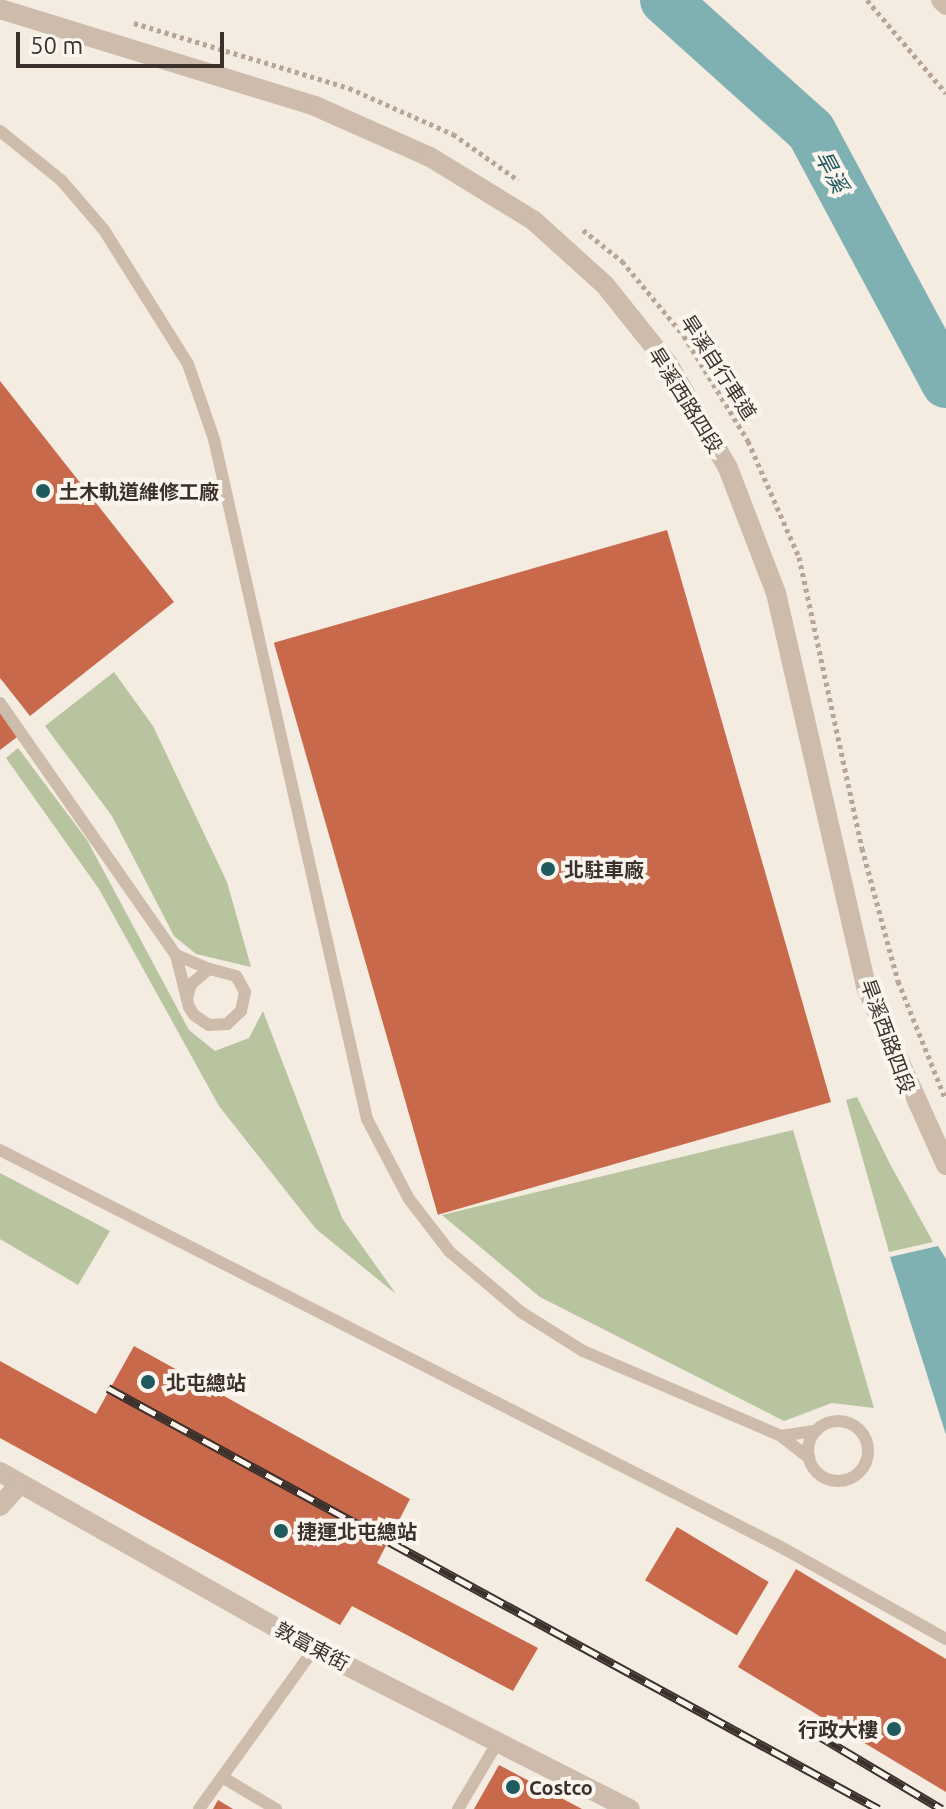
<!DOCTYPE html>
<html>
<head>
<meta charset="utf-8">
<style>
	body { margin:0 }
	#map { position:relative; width:946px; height:1809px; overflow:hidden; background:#f4ebe1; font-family:Ubuntu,"Noto Sans TC",sans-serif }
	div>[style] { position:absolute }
	.green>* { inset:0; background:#b8c4a0 }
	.water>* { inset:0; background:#7fb0b2 }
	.river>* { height:50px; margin:-25px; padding:0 25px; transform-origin:25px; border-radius:25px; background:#7fb0b2 }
	.building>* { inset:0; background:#c8694b; transform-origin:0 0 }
	.path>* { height:5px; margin-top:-2.5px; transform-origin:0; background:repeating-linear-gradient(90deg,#b9a596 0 4px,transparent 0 8px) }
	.lane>* { height:12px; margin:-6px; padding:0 6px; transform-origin:6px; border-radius:6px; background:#cdbbac }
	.lane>.ring { margin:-6px; padding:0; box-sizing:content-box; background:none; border:12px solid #cdbbac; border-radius:50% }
	.street>* { height:20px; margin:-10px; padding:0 10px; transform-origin:10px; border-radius:10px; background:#cdbbac }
	.rail>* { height:9px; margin-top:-4.5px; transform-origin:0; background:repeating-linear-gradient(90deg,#fbf5ee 0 18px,#3b302b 0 36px); box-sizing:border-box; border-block:2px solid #3b302b }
	.dots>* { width:22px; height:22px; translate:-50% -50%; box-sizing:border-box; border:4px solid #fbf5ee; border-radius:50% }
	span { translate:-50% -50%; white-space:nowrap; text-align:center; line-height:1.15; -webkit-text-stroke:8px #fbf5ee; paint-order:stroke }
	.street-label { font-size:20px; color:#3b302b }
	.poi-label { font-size:20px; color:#3b302b; font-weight:700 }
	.left { translate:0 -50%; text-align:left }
	.right { translate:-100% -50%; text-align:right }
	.water-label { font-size:22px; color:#1f5a5e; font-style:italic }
	.scale { position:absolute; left:16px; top:32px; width:208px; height:36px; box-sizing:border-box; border:4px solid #3b302b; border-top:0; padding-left:10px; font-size:24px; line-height:28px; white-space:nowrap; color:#3b302b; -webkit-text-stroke:6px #fbf5ee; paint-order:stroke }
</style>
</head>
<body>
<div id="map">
	<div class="green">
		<div style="clip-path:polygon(114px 672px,153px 726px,227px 882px,251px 967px,196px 954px,174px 936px,112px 816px,45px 726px)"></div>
		<div style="clip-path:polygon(18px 748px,87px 840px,189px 1030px,215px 1051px,249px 1038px,263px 1011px,342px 1218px,396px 1294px,316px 1229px,219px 1106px,99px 889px,6px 758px)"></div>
		<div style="clip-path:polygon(857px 1097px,890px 1164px,933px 1242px,889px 1252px,846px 1100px)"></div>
		<div style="clip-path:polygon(793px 1130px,874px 1408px,832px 1403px,784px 1421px,540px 1297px,442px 1215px)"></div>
		<div style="clip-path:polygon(0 1173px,110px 1231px,78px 1285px,0 1239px)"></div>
	</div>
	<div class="water">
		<div style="clip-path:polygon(938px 1246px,946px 1259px,946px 1435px,890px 1257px)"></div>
	</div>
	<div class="river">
		<div style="left:665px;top:0;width:196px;rotate:41.9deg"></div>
		<div style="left:811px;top:131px;width:286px;rotate:61.8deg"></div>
	</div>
	<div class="building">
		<div style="clip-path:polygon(0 381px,174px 602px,30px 716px,0 678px)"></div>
		<div style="left:667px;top:530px;width:595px;height:409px;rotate:74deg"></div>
		<div style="clip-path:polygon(0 708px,21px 734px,0 750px)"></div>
		<div style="clip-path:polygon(134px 1346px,410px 1499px,377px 1563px,538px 1648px,513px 1691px,352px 1606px,340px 1625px,0 1438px,0 1361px,96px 1414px)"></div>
		<div style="left:677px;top:1527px;width:107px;height:62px;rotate:31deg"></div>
		<div style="clip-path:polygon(796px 1569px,946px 1659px,946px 1792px,738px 1667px)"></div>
		<div style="clip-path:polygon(499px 1765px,582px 1809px,474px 1809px)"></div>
		<div style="clip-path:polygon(218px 1800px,233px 1809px,213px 1809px)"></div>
	</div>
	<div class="path">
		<div style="left:867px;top:0;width:122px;rotate:49.7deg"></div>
		<div style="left:134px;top:23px;width:225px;rotate:16.8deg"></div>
		<div style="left:349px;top:88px;width:114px;rotate:23.9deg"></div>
		<div style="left:453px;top:134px;width:80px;rotate:35.3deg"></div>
		<div style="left:583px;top:230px;width:50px;rotate:38.5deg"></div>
		<div style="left:622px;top:261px;width:97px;rotate:50.4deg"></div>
		<div style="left:684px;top:336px;width:123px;rotate:58.6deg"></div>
		<div style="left:748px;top:441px;width:127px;rotate:66.3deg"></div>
		<div style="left:799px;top:557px;width:298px;rotate:77.8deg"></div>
		<div style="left:862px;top:848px;width:138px;rotate:74.9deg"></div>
		<div style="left:898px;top:981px;width:126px;rotate:68.1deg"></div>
	</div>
	<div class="lane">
		<div style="left:0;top:131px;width:78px;rotate:38.8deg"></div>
		<div style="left:61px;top:180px;width:66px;rotate:49.3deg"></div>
		<div style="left:104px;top:230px;width:158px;rotate:57.9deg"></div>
		<div style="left:188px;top:364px;width:79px;rotate:70.9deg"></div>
		<div style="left:214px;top:439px;width:697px;rotate:77.32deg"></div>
		<div style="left:367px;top:1119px;width:90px;rotate:62.3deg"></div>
		<div style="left:409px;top:1199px;width:67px;rotate:52.3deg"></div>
		<div style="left:450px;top:1252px;width:93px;rotate:40.2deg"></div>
		<div style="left:521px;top:1312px;width:73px;rotate:32.2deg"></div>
		<div style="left:583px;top:1351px;width:215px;rotate:23.2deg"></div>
		<div style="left:781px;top:1436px;width:36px;rotate:38deg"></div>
		<div style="left:0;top:703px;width:307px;rotate:55.1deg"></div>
		<div style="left:176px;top:955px;width:54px;rotate:76deg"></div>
		<div style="left:189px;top:1007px;width:9px;rotate:58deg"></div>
		<div style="left:194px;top:1015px;width:18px;rotate:34deg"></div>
		<div style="left:209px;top:1025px;width:18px;rotate:-3deg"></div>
		<div style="left:227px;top:1024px;width:19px;rotate:-43deg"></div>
		<div style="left:241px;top:1011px;width:19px;rotate:-78deg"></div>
		<div style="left:245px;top:992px;width:18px;rotate:-119deg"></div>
		<div style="left:236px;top:976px;width:28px;rotate:-165deg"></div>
		<div style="left:209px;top:969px;width:23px;rotate:140deg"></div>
		<div style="left:191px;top:984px;width:15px;rotate:106deg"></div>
		<div style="left:176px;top:955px;width:36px;rotate:23deg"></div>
		<div style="left:0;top:1150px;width:874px;rotate:26.95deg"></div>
		<div style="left:779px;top:1546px;width:191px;rotate:29.1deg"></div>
		<div class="ring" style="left:808px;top:1421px;width:48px;height:48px"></div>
		<div style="left:781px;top:1436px;width:36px;rotate:-9deg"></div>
		<div style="left:222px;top:1777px;width:63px;rotate:30.7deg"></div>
		<div style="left:199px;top:1809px;width:197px;rotate:-54.3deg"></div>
		<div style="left:458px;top:1809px;width:80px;rotate:-59.3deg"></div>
	</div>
	<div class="street">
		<div style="left:941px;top:0;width:7px;rotate:45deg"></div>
		<div style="left:0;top:9px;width:330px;rotate:17.1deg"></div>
		<div style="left:315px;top:106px;width:126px;rotate:23.9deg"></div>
		<div style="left:430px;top:157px;width:121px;rotate:31.5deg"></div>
		<div style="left:533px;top:220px;width:97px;rotate:42.1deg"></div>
		<div style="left:605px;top:285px;width:101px;rotate:51.4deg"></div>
		<div style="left:668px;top:364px;width:120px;rotate:60deg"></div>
		<div style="left:728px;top:468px;width:134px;rotate:69deg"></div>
		<div style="left:776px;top:593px;width:406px;rotate:77.1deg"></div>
		<div style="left:867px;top:989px;width:193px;rotate:65.8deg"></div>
		<div style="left:0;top:1472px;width:360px;rotate:29.4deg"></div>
		<div style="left:314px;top:1649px;width:354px;rotate:26.9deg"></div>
		<div style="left:0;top:1506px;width:28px;rotate:-48deg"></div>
	</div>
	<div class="rail">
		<div style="left:108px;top:1388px;width:878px;rotate:28.64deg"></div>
		<div style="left:811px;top:1731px;width:152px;rotate:30.8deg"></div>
	</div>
	<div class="dots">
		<div style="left:43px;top:491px;background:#1f5a5e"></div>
		<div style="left:548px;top:869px;background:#1f5a5e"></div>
		<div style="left:148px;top:1382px;background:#1f5a5e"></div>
		<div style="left:281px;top:1531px;background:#1f5a5e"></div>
		<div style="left:894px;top:1729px;background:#1f5a5e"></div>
		<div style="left:513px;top:1787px;background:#1f5a5e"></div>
	</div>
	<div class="street-label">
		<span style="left:719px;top:367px;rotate:57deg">旱溪自行車道</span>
		<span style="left:686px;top:400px;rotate:58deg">旱溪西路四段</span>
		<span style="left:888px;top:1036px;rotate:70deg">旱溪西路四段</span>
		<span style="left:312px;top:1646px;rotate:28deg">敦富東街</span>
	</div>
	<div class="poi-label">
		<span class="left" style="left:59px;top:491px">土木軌道維修工廠</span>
		<span class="left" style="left:564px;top:869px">北駐車廠</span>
		<span class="left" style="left:166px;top:1382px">北屯總站</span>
		<span class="left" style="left:297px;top:1531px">捷運北屯總站</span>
		<span class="right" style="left:878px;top:1729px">行政大樓</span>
		<span class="left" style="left:529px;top:1787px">Costco</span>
	</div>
	<div class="water-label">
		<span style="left:832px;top:171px;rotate:62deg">旱溪</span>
	</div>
	<div class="scale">50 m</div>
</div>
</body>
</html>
